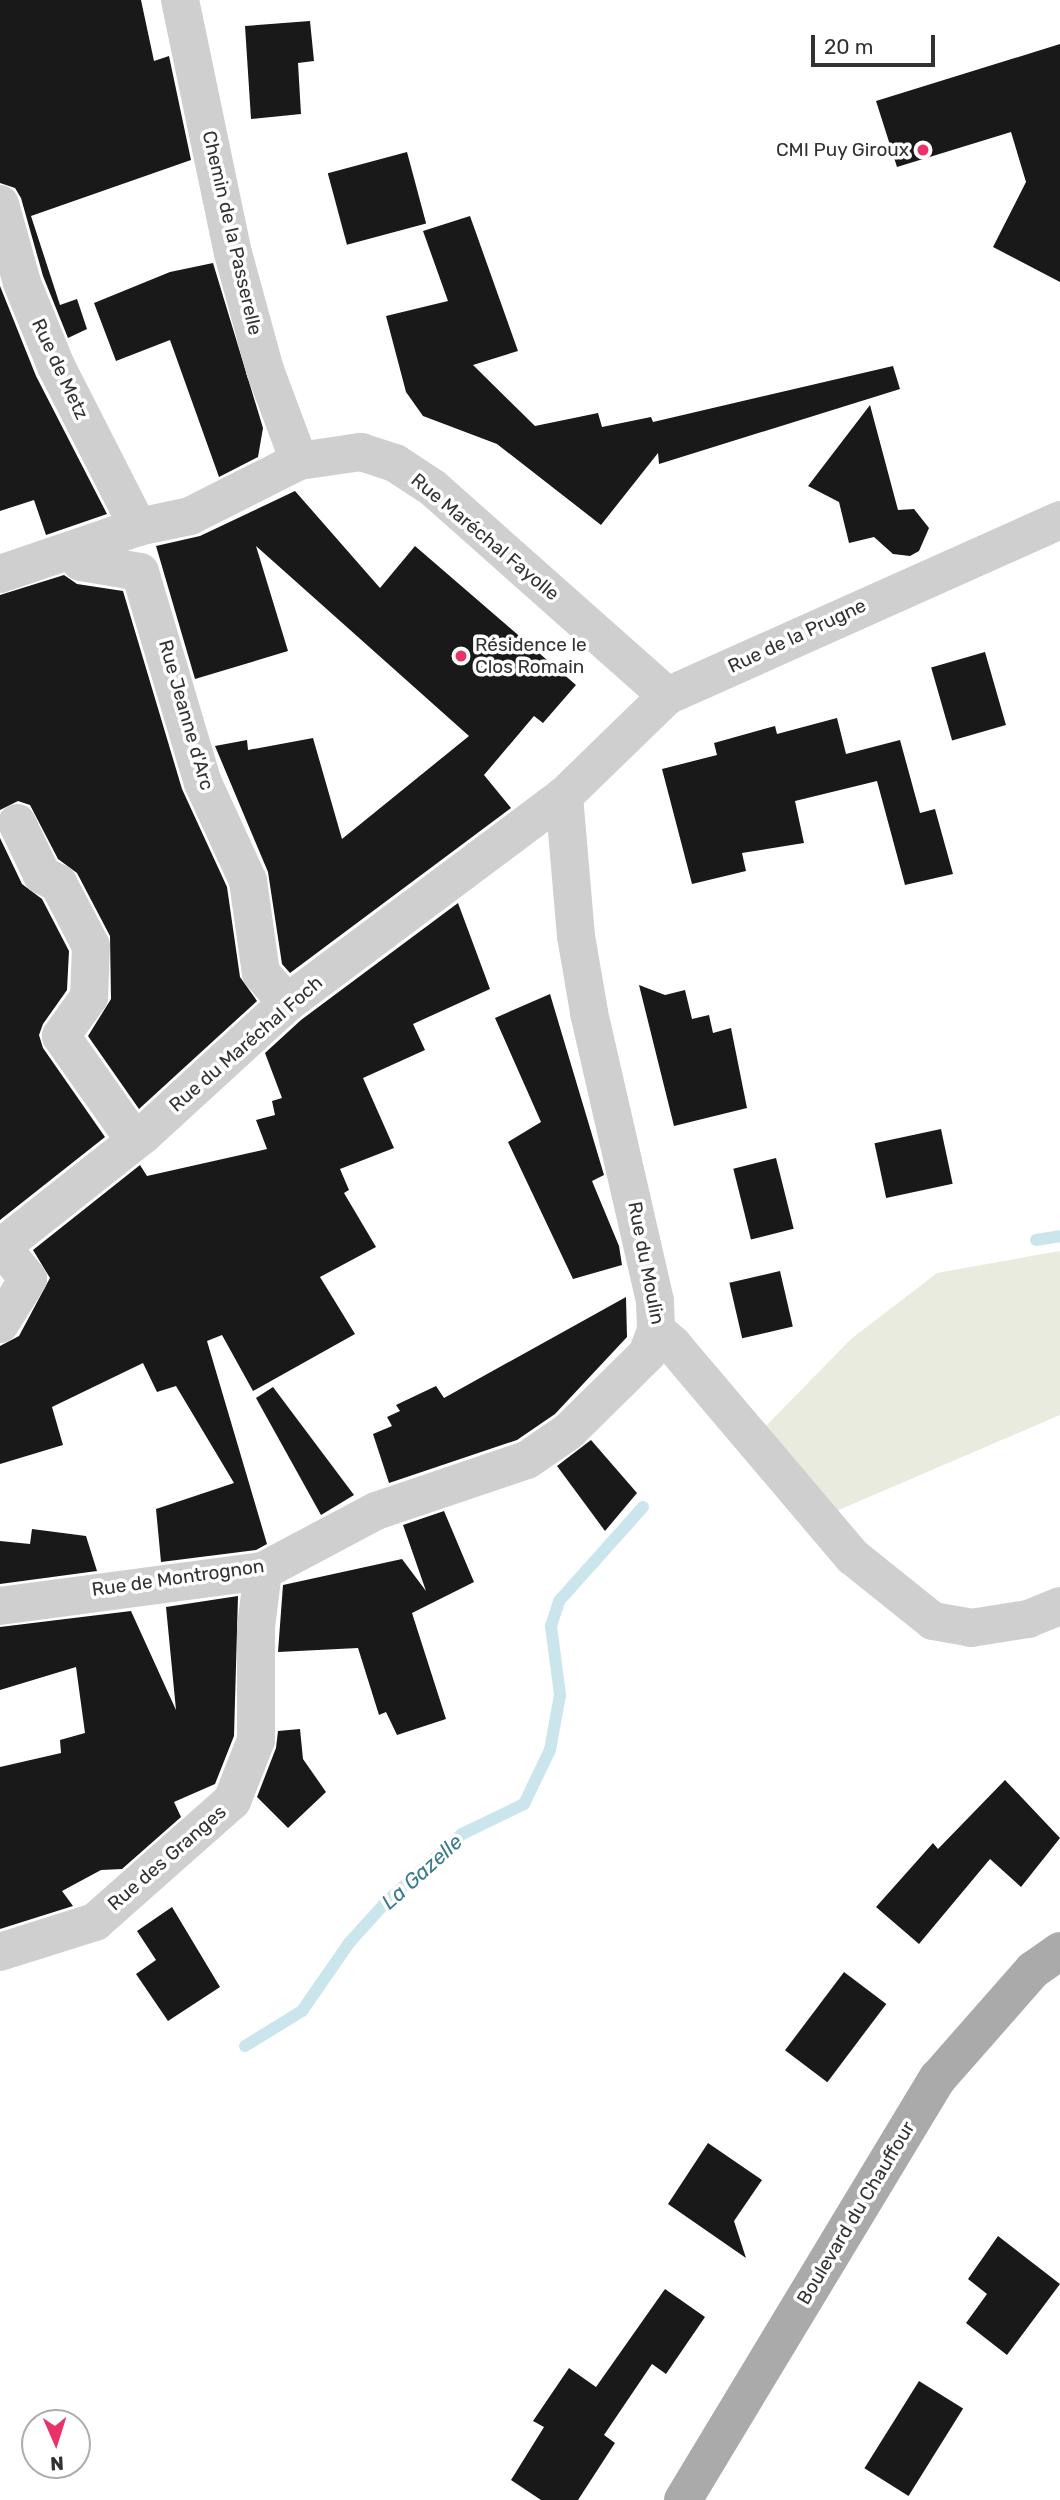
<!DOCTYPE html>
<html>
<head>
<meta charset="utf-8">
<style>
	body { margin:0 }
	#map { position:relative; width:1060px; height:2500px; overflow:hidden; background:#fff; font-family:Rubik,sans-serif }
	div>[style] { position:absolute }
	.green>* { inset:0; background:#e8ebdd }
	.stream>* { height:12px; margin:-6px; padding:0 6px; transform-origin:6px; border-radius:6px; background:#cae6ec }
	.building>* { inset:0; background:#191919; transform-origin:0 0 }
	.minor>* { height:38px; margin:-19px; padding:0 19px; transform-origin:19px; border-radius:19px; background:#cfcfcf }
	.major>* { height:38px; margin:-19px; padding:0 19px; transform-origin:19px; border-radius:19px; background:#aaa }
	.dots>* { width:19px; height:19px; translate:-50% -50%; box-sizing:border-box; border:4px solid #fff; border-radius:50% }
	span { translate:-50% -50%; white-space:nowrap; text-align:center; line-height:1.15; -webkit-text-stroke:7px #fff; paint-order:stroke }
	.poi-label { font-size:19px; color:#323232 }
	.right { translate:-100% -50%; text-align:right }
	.left { translate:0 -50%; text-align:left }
	.street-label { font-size:19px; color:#323232 }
	.water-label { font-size:21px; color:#397b8a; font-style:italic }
	.north { position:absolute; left:21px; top:2409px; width:70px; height:70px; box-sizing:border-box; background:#fff; border:2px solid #adadad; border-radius:50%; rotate:177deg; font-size:19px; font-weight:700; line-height:28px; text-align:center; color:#323232 }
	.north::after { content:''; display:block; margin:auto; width:24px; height:32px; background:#e93368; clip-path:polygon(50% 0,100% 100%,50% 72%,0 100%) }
	.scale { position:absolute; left:811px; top:35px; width:124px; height:32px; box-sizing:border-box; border:4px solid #323232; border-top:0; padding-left:9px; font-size:21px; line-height:24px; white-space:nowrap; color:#323232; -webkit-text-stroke:5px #fff; paint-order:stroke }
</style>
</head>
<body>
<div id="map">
	<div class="green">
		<div style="clip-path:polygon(1060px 1251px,1060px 1415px,834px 1512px,764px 1428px,851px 1339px,937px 1273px)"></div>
	</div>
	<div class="stream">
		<div style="left:1036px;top:1240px;width:24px;rotate:-9deg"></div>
		<div style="left:245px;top:2046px;width:67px;rotate:-31.6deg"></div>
		<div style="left:302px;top:2011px;width:83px;rotate:-55.3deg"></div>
		<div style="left:349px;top:1943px;width:55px;rotate:-47.9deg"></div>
		<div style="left:386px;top:1902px;width:102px;rotate:-41.8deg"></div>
		<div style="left:462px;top:1834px;width:69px;rotate:-25.8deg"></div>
		<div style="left:524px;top:1804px;width:60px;rotate:-64.3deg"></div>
		<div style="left:550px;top:1750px;width:56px;rotate:-79.7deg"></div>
		<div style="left:560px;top:1695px;width:70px;rotate:-97.4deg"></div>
		<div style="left:551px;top:1626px;width:26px;rotate:-72deg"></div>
		<div style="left:559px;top:1601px;width:126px;rotate:-48.2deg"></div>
	</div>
	<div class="building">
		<div style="clip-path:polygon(0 0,141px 0,154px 61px,169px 56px,191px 160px,31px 216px,60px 305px,77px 299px,87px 329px,68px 338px,43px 276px,21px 198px,15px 188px,0 183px)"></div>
		<div style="clip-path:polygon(310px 21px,314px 61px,298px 63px,301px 114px,251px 119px,245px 26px)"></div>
		<div style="clip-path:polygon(1060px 44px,1060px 282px,993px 247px,1026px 182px,1011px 132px,897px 167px,876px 101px)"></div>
		<div style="left:407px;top:152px;width:74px;height:82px;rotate:75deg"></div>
		<div style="clip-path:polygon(470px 216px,518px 351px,473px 365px,535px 426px,598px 413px,602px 427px,651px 417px,653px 422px,893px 366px,900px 389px,659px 464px,658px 453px,601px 525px,497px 444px,423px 416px,406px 392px,386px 316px,448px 301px,423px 231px)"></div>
		<div style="clip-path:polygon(213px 263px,263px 428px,258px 457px,219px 477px,170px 340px,116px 361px,94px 303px,170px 272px)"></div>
		<div style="clip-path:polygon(0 286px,36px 376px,107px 514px,46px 535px,34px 500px,0 511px)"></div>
		<div style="clip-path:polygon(870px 405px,898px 510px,914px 509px,929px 528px,919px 551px,910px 556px,893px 554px,874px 537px,849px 543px,839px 502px,808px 486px)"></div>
		<div style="clip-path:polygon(295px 491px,380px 588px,415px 546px,576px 685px,543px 723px,534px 716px,484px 775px,511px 808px,290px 973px,282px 964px,268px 872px,215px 746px,247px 740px,248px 750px,313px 738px,342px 839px,469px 736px,256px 546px,288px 651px,195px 679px,156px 546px,200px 536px)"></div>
		<div style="clip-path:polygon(64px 575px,77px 584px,123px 591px,182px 789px,227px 887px,240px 977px,257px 1001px,139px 1109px,88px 1036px,111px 999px,110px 936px,77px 873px,58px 859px,30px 805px,18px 801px,0 810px,0 595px)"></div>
		<div style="left:985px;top:652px;width:76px;height:56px;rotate:74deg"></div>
		<div style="clip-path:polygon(837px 718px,846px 754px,900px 740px,920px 813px,935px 809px,953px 874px,905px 885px,877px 781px,795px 801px,804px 843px,742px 853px,746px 871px,692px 884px,662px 769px,717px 755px,714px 743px,775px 726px,777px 734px)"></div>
		<div style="clip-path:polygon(0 838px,22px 884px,42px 899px,69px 951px,67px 990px,43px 1024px,39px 1035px,43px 1048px,105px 1137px,0 1220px)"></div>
		<div style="clip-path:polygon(458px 903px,490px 989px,413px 1024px,425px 1050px,363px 1078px,394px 1148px,340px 1169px,349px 1190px,344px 1193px,376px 1247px,320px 1277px,355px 1334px,253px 1391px,222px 1335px,207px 1341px,267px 1544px,256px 1550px,161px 1562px,156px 1509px,234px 1483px,176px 1386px,157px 1392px,143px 1363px,52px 1407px,63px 1445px,0 1464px,0 1346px,19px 1336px,50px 1278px,33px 1250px,140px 1165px,147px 1176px,267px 1149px,256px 1120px,275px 1115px,272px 1101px,282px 1098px,265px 1053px,301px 1020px)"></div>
		<div style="clip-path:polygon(639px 985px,665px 995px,685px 990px,692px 1019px,709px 1015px,713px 1033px,731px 1028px,747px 1108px,674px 1126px)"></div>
		<div style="clip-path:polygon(550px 994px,604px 1175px,592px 1181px,619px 1246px,622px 1265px,573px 1279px,508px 1142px,541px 1122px,495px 1018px)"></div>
		<div style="left:941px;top:1129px;width:56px;height:68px;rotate:78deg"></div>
		<div style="left:776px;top:1158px;width:73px;height:44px;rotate:76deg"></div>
		<div style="left:780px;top:1271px;width:57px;height:52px;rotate:77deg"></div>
		<div style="clip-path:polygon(626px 1297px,627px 1337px,555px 1414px,517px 1440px,389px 1483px,373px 1434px,392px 1426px,387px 1417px,400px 1411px,396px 1405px,436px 1386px,444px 1398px)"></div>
		<div style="clip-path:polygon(273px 1387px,354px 1495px,321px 1515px,256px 1398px)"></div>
		<div style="clip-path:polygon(591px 1440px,637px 1493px,605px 1531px,557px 1466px)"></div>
		<div style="clip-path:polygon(444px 1511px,474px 1582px,412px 1613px,446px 1719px,397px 1735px,386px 1712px,379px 1715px,358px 1648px,278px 1652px,283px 1585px,402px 1559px,426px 1591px,403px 1525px)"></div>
		<div style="clip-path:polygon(32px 1529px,86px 1536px,97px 1571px,0 1584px,0 1541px,30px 1544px)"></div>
		<div style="clip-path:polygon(238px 1596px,234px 1736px,215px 1784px,174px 1802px,181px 1817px,122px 1869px,101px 1870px,62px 1891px,73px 1906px,0 1929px,0 1767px,61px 1753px,60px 1740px,85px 1733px,76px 1667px,0 1690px,0 1627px,131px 1611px,176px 1710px,166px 1607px)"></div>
		<div style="clip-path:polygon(300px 1729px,303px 1759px,326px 1792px,288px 1828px,257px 1797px,276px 1748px,278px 1731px)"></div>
		<div style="clip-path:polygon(1005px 1780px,1060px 1838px,1021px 1887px,990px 1859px,919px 1944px,876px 1907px,933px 1843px,938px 1849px)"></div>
		<div style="clip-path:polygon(172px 1907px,220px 1987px,168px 2021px,136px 1974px,156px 1960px,137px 1931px)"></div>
		<div style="left:844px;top:1972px;width:53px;height:98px;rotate:37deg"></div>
		<div style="clip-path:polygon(708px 2143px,762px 2180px,734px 2221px,746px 2258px,668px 2204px)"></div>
		<div style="clip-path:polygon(998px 2236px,1060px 2284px,1007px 2355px,966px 2323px,987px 2294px,968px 2279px)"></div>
		<div style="clip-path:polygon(665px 2289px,705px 2317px,666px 2374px,652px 2364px,604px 2435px,615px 2443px,578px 2500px,541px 2500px,511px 2480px,544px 2427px,533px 2421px,569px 2368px,596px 2387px)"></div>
		<div style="left:919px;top:2381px;width:52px;height:103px;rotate:32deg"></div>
	</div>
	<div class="minor">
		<div style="left:180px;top:0;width:258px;rotate:78.2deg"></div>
		<div style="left:233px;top:253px;width:121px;rotate:74.7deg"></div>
		<div style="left:265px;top:370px;width:97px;rotate:69.5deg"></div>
		<div style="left:0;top:204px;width:82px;rotate:74.4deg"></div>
		<div style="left:22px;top:283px;width:90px;rotate:67.7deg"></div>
		<div style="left:56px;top:366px;width:181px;rotate:63deg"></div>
		<div style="left:72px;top:550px;width:15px;rotate:53deg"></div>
		<div style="left:81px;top:562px;width:60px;rotate:9.6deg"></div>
		<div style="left:140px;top:572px;width:220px;rotate:73.4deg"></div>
		<div style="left:203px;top:783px;width:108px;rotate:65.3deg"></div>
		<div style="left:248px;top:881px;width:93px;rotate:82deg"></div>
		<div style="left:261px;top:973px;width:40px;rotate:49deg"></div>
		<div style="left:0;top:574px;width:146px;rotate:-18.8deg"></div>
		<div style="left:138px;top:527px;width:53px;rotate:-11.9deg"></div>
		<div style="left:190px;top:516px;width:122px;rotate:-26.8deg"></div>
		<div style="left:299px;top:461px;width:63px;rotate:-8.3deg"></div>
		<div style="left:361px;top:452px;width:36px;rotate:18deg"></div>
		<div style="left:395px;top:463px;width:45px;rotate:33.3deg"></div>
		<div style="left:433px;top:488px;width:313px;rotate:41.6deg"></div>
		<div style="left:17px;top:823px;width:58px;rotate:64.3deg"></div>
		<div style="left:42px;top:875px;width:18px;rotate:27deg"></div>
		<div style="left:58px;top:883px;width:71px;rotate:62.4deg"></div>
		<div style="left:91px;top:946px;width:51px;rotate:92.2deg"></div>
		<div style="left:89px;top:997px;width:48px;rotate:125.7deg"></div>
		<div style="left:61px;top:1036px;width:128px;rotate:54.8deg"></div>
		<div style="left:0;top:1248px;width:182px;rotate:-38.3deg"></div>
		<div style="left:143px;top:1135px;width:195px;rotate:-42.5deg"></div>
		<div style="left:287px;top:1003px;width:346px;rotate:-36.8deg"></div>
		<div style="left:564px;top:796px;width:144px;rotate:-44.2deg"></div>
		<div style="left:667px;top:696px;width:431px;rotate:-24.1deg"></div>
		<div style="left:0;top:1324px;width:53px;rotate:-58.1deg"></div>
		<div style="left:28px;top:1279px;width:41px;rotate:-129.1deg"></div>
		<div style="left:656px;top:1330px;width:23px;rotate:41deg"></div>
		<div style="left:673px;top:1345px;width:278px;rotate:49.7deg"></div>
		<div style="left:853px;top:1557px;width:102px;rotate:38.7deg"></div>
		<div style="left:933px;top:1621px;width:39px;rotate:10deg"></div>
		<div style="left:971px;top:1628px;width:58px;rotate:-9deg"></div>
		<div style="left:1028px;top:1619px;width:35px;rotate:-22deg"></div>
		<div style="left:0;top:1606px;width:265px;rotate:-7.6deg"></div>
		<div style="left:263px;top:1571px;width:128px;rotate:-28deg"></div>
		<div style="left:376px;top:1511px;width:159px;rotate:-18.7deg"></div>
		<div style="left:527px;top:1460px;width:51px;rotate:-34.6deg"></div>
		<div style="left:569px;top:1431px;width:110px;rotate:-44.6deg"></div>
		<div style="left:647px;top:1354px;width:26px;rotate:-69deg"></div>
		<div style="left:656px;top:1330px;width:29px;rotate:-92deg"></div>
		<div style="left:655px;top:1301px;width:296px;rotate:-102.9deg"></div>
		<div style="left:589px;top:1012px;width:77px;rotate:-99.7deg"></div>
		<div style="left:576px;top:936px;width:141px;rotate:-94.9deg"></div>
		<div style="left:0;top:1952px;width:100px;rotate:-17.5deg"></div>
		<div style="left:95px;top:1922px;width:183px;rotate:-41.5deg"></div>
		<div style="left:232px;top:1801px;width:66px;rotate:-68.5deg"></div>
		<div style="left:256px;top:1740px;width:113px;rotate:-90deg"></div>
		<div style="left:256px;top:1627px;width:56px;rotate:-82.9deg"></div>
	</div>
	<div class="major">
		<div style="left:683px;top:2500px;width:493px;rotate:-58.9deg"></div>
		<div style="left:938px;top:2078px;width:144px;rotate:-48.7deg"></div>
		<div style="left:1033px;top:1970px;width:33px;rotate:-35deg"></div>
	</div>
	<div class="dots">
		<div style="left:923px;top:150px;background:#e93368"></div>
		<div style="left:461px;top:656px;background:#e93368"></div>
	</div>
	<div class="poi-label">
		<span class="right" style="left:909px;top:150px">CMI Puy Giroux</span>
		<span class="left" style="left:475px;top:656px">Résidence le<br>Clos Romain</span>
	</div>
	<div class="street-label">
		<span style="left:232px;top:233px;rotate:77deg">Chemin de la Passerelle</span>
		<span style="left:60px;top:369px;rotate:65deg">Rue de Metz</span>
		<span style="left:485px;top:537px;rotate:40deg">Rue Maréchal Fayolle</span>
		<span style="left:797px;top:636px;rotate:-25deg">Rue de la Prugne</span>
		<span style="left:186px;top:715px;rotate:74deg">Rue Jeanne d'Arc</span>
		<span style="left:246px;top:1044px;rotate:-41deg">Rue du Maréchal Foch</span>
		<span style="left:646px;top:1263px;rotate:79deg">Rue du Moulin</span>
		<span style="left:178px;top:1578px;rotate:-8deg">Rue de Montrognon</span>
		<span style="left:167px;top:1858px;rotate:-41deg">Rue des Granges</span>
		<span style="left:856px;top:2213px;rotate:-59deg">Boulevard du Chauffour</span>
	</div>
	<div class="water-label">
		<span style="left:422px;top:1872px;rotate:-42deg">La Gazelle</span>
	</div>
	<div class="north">N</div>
	<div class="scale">20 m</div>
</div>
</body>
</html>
